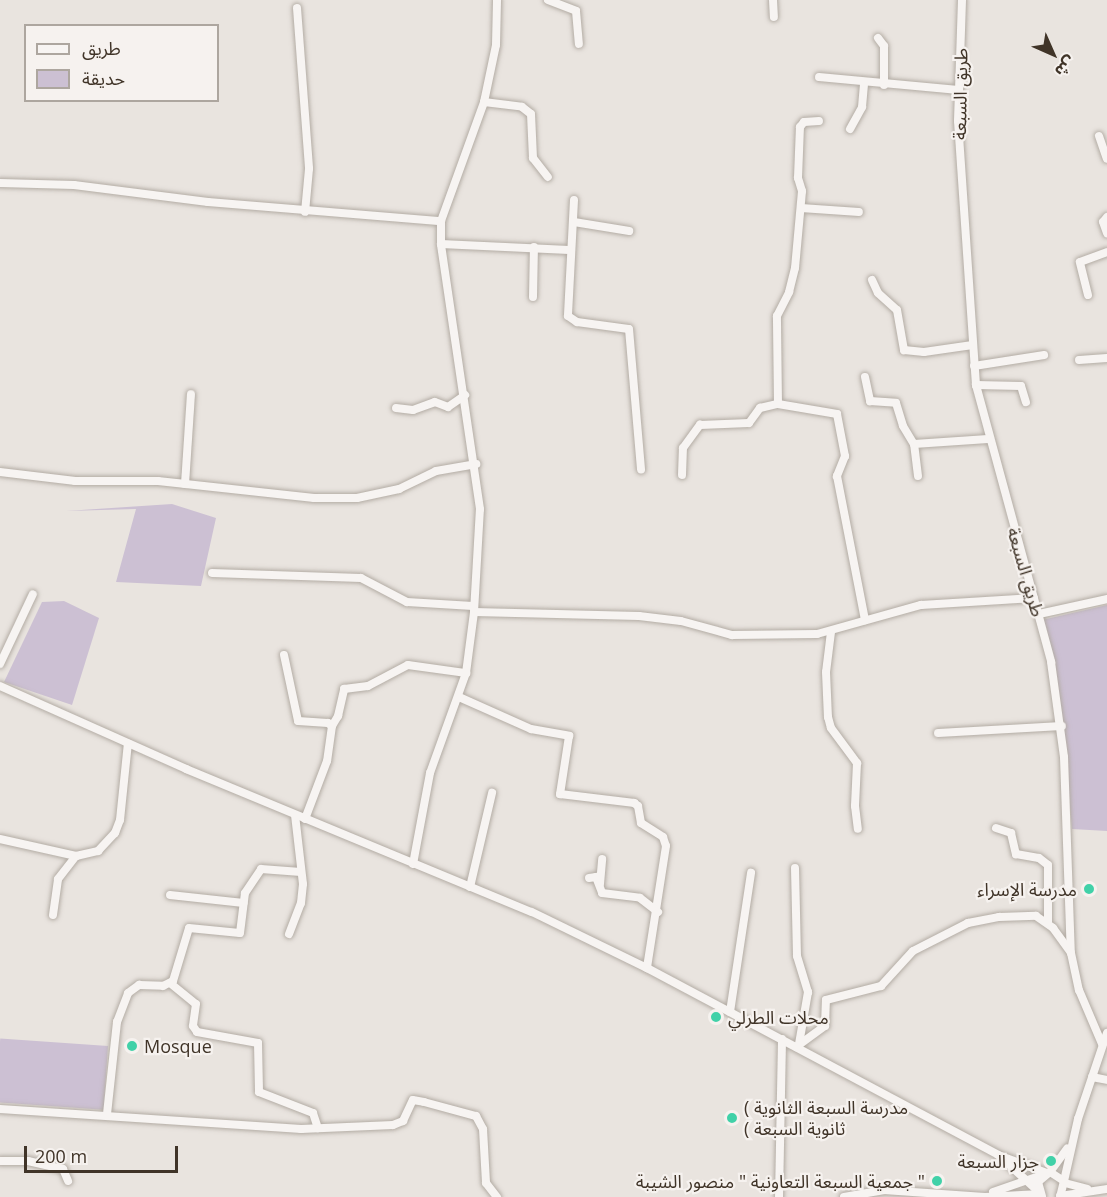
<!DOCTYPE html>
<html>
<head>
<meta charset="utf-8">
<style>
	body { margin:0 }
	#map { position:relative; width:1107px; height:1197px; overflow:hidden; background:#e9e4df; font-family:"Open Sans","Noto Sans Arabic",sans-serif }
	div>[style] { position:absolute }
	.green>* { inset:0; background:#ccc0d3; transform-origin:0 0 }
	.roads { filter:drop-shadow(0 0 2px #b3aca4) drop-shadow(0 0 2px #b3aca4) }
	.minor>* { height:8px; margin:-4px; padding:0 4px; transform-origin:4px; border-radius:4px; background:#f7f4f2 }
	.dots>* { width:16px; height:16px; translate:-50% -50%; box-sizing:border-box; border:3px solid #f6f2ef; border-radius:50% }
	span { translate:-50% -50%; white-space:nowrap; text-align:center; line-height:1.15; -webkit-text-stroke:4.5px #f6f2ef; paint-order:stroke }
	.street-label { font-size:18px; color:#403428 }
	.poi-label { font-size:18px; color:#403428 }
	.right { translate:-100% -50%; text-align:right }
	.left { translate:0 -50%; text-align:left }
	.legend { position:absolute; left:24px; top:24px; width:195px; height:78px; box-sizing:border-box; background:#f6f2ef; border:2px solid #ada69f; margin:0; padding:8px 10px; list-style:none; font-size:18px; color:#403428 }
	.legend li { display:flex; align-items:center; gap:12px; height:30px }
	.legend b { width:30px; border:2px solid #ada69f }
	.north { position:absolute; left:1023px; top:24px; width:60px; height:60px; -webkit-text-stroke:4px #f6f2ef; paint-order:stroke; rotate:135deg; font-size:16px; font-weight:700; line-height:24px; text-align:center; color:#403428 }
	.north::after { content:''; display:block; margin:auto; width:21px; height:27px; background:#403428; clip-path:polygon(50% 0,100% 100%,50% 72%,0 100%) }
	.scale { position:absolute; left:24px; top:1146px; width:154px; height:27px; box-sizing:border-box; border:3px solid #403428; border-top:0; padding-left:8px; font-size:18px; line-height:21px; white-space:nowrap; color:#403428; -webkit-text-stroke:4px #f6f2ef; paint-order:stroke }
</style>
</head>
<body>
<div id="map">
	<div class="green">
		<div style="clip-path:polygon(172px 504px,216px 518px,201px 586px,116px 582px,136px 509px,66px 511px)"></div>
		<div style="clip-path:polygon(64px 601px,99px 618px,72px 705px,4px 682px,42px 602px)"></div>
		<div style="clip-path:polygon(1107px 605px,1107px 831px,1072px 829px,1063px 722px,1042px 620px)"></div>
		<div style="left:108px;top:1046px;width:64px;height:108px;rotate:94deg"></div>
	</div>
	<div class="roads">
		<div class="minor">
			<div style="left:548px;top:0;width:30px;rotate:21deg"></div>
			<div style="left:576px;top:11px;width:33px;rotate:85deg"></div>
			<div style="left:773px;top:0;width:17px;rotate:87deg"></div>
			<div style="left:962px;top:0;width:121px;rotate:91.9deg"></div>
			<div style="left:958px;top:121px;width:265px;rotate:86.1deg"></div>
			<div style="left:976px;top:385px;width:287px;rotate:74.8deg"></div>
			<div style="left:1051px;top:662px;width:96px;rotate:82.2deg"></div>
			<div style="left:1064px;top:757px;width:196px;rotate:88deg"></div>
			<div style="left:1071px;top:953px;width:38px;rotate:78deg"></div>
			<div style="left:1079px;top:990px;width:59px;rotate:66.9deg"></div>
			<div style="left:297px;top:8px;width:161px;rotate:85.7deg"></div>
			<div style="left:309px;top:169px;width:43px;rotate:95.3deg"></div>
			<div style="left:878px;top:38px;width:10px;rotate:53deg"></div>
			<div style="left:884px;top:46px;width:39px;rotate:90deg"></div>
			<div style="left:819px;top:77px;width:140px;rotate:5.3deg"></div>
			<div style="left:484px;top:102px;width:38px;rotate:7deg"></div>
			<div style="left:522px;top:107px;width:11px;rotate:38deg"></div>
			<div style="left:531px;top:114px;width:44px;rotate:87.4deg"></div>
			<div style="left:533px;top:158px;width:24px;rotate:52deg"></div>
			<div style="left:850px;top:129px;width:25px;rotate:-61deg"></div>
			<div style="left:862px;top:107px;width:24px;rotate:-85deg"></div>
			<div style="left:1099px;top:136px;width:24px;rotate:71deg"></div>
			<div style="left:0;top:183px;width:74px;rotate:1.5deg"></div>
			<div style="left:74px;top:185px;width:135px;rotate:7.2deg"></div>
			<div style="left:208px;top:202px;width:234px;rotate:4.7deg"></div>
			<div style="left:574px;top:200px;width:116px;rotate:93deg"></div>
			<div style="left:568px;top:316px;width:11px;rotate:34deg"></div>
			<div style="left:577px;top:322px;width:52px;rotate:7.7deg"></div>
			<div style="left:629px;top:329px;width:141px;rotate:85.1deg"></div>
			<div style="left:801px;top:208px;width:58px;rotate:3.9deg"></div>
			<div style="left:1107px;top:217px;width:6px;rotate:129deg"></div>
			<div style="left:1103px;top:222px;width:12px;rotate:70deg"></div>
			<div style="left:574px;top:222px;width:56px;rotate:9.3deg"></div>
			<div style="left:441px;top:244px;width:128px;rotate:2.7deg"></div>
			<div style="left:872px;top:280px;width:14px;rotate:65deg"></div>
			<div style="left:878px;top:293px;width:25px;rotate:42deg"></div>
			<div style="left:897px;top:310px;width:41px;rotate:80.1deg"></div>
			<div style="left:904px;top:350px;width:20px;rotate:6deg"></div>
			<div style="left:924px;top:352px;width:49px;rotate:-8.3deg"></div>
			<div style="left:1088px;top:295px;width:34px;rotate:-104deg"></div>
			<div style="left:1080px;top:262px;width:29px;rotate:-20deg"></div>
			<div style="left:533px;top:297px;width:50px;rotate:-88.9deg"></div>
			<div style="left:1079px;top:360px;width:28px;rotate:-4deg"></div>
			<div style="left:974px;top:366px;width:71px;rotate:-8.9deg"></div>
			<div style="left:865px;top:377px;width:25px;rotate:78deg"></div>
			<div style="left:870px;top:401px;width:26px;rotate:4deg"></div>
			<div style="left:896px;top:403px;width:24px;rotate:73deg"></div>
			<div style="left:903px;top:426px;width:21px;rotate:59deg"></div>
			<div style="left:976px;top:385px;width:45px;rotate:1.3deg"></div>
			<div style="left:1021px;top:386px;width:17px;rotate:73deg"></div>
			<div style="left:778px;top:404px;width:88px;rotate:-90.7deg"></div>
			<div style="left:777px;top:316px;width:27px;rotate:-63deg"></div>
			<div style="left:789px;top:292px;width:25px;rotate:-76deg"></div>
			<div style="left:795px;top:268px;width:77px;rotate:-84.8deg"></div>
			<div style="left:802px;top:191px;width:14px;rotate:-107deg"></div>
			<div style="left:798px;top:178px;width:51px;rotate:-87.8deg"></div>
			<div style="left:800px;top:127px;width:6px;rotate:-51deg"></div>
			<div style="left:804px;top:122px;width:15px;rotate:-4deg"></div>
			<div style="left:396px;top:408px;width:17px;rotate:7deg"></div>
			<div style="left:413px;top:410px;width:23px;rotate:-20deg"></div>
			<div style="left:435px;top:402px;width:14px;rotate:21deg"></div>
			<div style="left:448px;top:407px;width:21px;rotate:-35deg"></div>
			<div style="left:0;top:472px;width:76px;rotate:6.8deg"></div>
			<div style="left:75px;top:481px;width:83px"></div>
			<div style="left:158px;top:481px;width:157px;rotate:6.2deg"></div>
			<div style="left:314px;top:498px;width:43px"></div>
			<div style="left:357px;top:498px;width:43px;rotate:-12.1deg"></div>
			<div style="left:399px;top:489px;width:41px;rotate:-25.9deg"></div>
			<div style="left:436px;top:471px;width:41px;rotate:-9.9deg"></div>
			<div style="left:682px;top:475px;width:27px;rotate:-88deg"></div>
			<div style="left:683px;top:448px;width:29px;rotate:-54deg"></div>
			<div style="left:700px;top:425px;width:49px;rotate:-2.3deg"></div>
			<div style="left:749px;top:423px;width:19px;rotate:-54deg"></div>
			<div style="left:760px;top:408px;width:18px;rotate:-13deg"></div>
			<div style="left:778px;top:404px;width:60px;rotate:9.6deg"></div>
			<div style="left:837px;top:414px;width:43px;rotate:79.2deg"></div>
			<div style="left:845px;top:456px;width:22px;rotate:112deg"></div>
			<div style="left:837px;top:476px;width:147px;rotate:79deg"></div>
			<div style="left:918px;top:476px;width:32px;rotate:-97deg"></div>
			<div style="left:914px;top:444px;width:74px;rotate:-3.9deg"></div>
			<div style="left:185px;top:484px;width:90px;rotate:-86.2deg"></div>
			<div style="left:212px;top:573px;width:149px;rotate:1.9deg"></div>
			<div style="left:361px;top:578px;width:52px;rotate:27.6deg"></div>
			<div style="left:407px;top:602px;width:66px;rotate:3.5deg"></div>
			<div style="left:474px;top:612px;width:165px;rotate:1.4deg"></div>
			<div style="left:639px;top:616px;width:42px;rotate:6.8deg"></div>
			<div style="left:681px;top:621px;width:53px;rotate:15.4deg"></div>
			<div style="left:732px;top:635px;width:85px;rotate:-0.7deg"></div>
			<div style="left:817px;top:634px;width:108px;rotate:-15.6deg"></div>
			<div style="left:921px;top:605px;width:113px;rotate:-3.5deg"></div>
			<div style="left:1039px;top:614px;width:70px;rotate:-12.4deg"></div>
			<div style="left:831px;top:632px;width:40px;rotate:97.1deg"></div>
			<div style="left:826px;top:672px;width:45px;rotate:87.5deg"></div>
			<div style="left:828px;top:717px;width:11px;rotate:75deg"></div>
			<div style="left:831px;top:728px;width:44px;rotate:53.4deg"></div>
			<div style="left:857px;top:763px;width:43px;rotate:92.7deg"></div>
			<div style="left:855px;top:806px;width:23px;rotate:83deg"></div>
			<div style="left:284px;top:655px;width:67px;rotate:78deg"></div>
			<div style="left:298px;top:721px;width:30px;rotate:4deg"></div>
			<div style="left:328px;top:723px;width:5px;rotate:37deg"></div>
			<div style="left:332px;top:726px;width:35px;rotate:98deg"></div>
			<div style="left:327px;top:761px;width:62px;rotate:110.8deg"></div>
			<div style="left:0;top:664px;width:77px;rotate:-64.8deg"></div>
			<div style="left:0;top:686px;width:204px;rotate:24deg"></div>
			<div style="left:186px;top:769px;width:374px;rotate:22.5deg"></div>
			<div style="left:532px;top:912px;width:128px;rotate:26deg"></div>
			<div style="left:647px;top:968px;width:398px;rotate:28deg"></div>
			<div style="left:998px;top:1155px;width:52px;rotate:20.2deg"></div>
			<div style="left:459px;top:697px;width:79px;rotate:24deg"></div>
			<div style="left:531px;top:729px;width:39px;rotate:10deg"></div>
			<div style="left:569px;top:736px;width:59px;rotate:98.8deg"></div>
			<div style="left:560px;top:794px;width:75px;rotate:6.9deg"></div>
			<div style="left:634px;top:803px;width:5px;rotate:37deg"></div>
			<div style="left:638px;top:806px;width:17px;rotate:80deg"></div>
			<div style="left:641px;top:823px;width:26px;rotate:32deg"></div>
			<div style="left:663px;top:837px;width:9px;rotate:72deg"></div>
			<div style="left:666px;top:846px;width:123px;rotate:98.9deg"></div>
			<div style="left:332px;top:726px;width:12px;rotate:-59deg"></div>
			<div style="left:338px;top:716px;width:28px;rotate:-77deg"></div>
			<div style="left:344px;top:689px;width:24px;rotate:-7deg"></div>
			<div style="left:368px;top:686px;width:45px;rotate:-27.7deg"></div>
			<div style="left:408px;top:665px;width:59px;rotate:7.9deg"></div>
			<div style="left:938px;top:733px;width:124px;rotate:-3.2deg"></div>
			<div style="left:996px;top:828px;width:16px;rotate:18deg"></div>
			<div style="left:1011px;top:833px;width:22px;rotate:77deg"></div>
			<div style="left:1016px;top:854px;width:23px;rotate:10deg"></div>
			<div style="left:1039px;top:858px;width:11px;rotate:38deg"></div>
			<div style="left:1048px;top:865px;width:57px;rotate:90deg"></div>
			<div style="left:0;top:839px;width:78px;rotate:12.6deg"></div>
			<div style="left:76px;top:856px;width:23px;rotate:-13deg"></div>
			<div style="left:98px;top:851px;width:25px;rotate:-47deg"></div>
			<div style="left:115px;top:833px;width:14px;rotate:-69deg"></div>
			<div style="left:120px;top:820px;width:77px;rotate:-84.1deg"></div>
			<div style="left:413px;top:864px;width:93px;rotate:-79.4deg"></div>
			<div style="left:430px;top:773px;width:106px;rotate:-70.2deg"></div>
			<div style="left:466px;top:673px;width:62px;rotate:-82.5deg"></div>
			<div style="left:474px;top:612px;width:103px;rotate:-86.7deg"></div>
			<div style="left:480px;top:509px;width:268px;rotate:-98.4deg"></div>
			<div style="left:441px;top:244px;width:23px;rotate:-90deg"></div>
			<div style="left:441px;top:221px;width:127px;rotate:-70.1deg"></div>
			<div style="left:484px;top:102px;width:58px;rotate:-78.1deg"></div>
			<div style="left:496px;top:45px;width:45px;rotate:-88.7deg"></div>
			<div style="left:795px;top:868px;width:88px;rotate:88.7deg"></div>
			<div style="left:797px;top:956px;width:38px;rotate:73deg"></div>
			<div style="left:808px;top:992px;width:53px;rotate:99.8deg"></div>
			<div style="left:589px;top:878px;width:7px;rotate:-8deg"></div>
			<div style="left:596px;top:877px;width:17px;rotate:69deg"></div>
			<div style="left:602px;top:893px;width:38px;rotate:7deg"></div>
			<div style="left:640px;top:898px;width:23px;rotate:38deg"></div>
			<div style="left:600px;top:884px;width:25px;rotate:-85deg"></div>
			<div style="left:470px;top:887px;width:97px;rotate:-76.8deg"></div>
			<div style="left:170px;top:895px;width:74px;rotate:6.2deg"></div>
			<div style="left:53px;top:915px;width:36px;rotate:-82deg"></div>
			<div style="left:58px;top:879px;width:29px;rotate:-52deg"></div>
			<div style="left:289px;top:934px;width:33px;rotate:-69deg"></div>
			<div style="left:301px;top:903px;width:19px;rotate:-84deg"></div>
			<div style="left:303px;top:884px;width:69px;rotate:-96.6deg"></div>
			<div style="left:170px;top:983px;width:33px;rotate:39deg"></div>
			<div style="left:196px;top:1004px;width:22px;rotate:98deg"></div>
			<div style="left:193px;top:1026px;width:7px;rotate:56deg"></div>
			<div style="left:197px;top:1032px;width:62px;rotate:10.2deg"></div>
			<div style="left:258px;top:1043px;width:49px;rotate:88.8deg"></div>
			<div style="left:259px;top:1092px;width:58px;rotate:21.3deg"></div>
			<div style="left:313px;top:1113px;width:16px;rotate:72deg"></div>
			<div style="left:730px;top:1012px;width:141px;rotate:-81.4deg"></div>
			<div style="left:796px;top:1047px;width:36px;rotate:-36deg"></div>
			<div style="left:825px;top:1026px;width:26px;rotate:-88deg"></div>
			<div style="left:826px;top:1000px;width:57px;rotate:-14.3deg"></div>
			<div style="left:881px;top:986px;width:47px;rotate:-47.6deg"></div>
			<div style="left:913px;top:951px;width:62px;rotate:-27deg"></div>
			<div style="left:968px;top:923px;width:32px;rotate:-11deg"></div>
			<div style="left:999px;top:917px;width:37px;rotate:-2deg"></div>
			<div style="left:1036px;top:916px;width:21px;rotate:35deg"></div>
			<div style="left:1053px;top:928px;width:29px;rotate:54deg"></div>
			<div style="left:1092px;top:1077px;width:15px;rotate:11deg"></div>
			<div style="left:0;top:1109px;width:302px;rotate:3.8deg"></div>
			<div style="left:301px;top:1129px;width:92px;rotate:-2.5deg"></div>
			<div style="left:393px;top:1125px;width:11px;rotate:-22deg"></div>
			<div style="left:403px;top:1121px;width:23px;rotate:-65deg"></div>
			<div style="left:413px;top:1100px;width:11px;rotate:10deg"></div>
			<div style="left:424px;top:1102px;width:54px;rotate:15.1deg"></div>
			<div style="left:476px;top:1116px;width:15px;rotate:62deg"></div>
			<div style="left:483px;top:1129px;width:54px;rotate:86.8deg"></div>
			<div style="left:486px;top:1183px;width:18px;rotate:52deg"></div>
			<div style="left:107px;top:1114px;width:93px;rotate:-83.8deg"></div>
			<div style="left:117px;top:1022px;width:31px;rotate:-69deg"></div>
			<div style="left:128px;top:993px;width:14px;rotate:-36deg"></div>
			<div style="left:139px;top:985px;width:24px;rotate:2deg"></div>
			<div style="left:163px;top:986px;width:11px;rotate:-27deg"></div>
			<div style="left:173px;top:981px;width:55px;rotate:-73.2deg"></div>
			<div style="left:189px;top:928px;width:51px;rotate:5.6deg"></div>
			<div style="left:240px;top:933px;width:40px;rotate:-82.9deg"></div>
			<div style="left:245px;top:893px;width:29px;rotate:-56deg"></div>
			<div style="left:261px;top:869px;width:40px;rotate:4.3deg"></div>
			<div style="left:1004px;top:1160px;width:47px;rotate:42.4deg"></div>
			<div style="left:0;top:1161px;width:28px"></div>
			<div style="left:28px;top:1161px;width:36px;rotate:13deg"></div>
			<div style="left:63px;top:1169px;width:13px;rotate:67deg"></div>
			<div style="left:1050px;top:1172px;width:29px;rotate:-54deg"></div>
			<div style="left:1064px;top:1181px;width:64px;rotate:-77.3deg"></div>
			<div style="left:1078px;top:1119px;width:91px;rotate:-71.4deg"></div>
			<div style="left:1065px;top:1183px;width:23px;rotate:15deg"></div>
			<div style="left:993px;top:1192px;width:55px;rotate:-19.1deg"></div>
			<div style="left:1042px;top:1196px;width:15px;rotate:-106deg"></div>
			<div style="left:1038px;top:1182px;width:16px;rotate:-40deg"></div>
			<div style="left:1050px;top:1172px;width:17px;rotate:33deg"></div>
			<div style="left:1064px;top:1181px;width:16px;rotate:104deg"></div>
			<div style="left:1060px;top:1196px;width:48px;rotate:-8.5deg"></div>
			<div style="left:779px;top:1197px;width:158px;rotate:-88.9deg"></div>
			<div style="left:844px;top:1197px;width:41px;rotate:-9.9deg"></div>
			<div style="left:884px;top:1190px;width:101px;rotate:4deg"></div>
			<div style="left:985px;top:1197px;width:55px;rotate:-3.1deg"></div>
		</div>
	</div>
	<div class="dots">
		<div style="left:1089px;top:889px;background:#41d1a8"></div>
		<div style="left:716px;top:1017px;background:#41d1a8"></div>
		<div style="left:132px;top:1046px;background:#41d1a8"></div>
		<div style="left:732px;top:1118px;background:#41d1a8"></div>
		<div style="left:1051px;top:1161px;background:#41d1a8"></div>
		<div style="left:937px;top:1181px;background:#41d1a8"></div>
	</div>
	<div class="street-label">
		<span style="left:960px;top:94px;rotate:-89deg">طريق السبعة</span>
		<span style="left:1026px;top:572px;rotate:74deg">طريق السبعة</span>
	</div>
	<div class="poi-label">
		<span class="right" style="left:1077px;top:889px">مدرسة الإسراء</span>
		<span class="left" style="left:728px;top:1017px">محلات الطرلي</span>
		<span class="left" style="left:144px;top:1046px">Mosque</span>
		<span class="left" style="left:744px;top:1118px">( مدرسة السبعة الثانوية<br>( ثانوية السبعة</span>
		<span class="right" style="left:1039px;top:1161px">جزار السبعة</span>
		<span class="right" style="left:925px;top:1181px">جمعية السبعة التعاونية " منصور الشيبة "</span>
	</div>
	<ul class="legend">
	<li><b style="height:8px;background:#f7f4f2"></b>طريق</li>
	<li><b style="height:16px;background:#ccc0d3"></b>حديقة</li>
	</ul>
	<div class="north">ش</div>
	<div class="scale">200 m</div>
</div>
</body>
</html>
